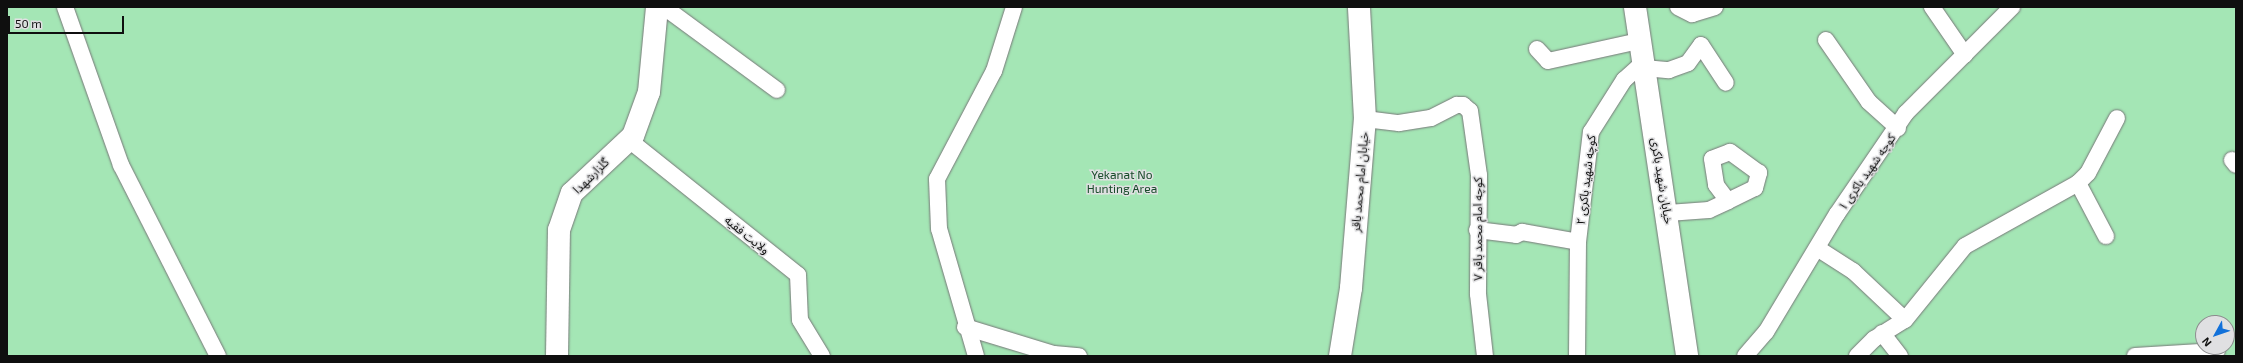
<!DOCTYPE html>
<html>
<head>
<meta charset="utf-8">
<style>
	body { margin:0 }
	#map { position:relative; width:2243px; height:363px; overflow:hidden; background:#e0e0e2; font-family:"Exo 2","Noto Sans Arabic",sans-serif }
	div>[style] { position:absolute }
	.green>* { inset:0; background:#a4e6b5 }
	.roads { filter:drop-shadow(0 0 1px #777778) drop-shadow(0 0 1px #777778) }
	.street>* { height:16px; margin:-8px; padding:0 8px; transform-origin:8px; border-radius:8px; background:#fff }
	.secondary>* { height:22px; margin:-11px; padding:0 11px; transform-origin:11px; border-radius:11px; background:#fff }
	span { translate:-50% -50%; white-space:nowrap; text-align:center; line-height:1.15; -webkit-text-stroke:3px #e0e0e2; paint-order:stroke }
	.street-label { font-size:12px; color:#0f0f0f }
	.park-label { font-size:12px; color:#184b2a }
	.frame { position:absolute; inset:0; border:8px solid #0f0f0f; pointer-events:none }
	.north { position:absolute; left:2195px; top:315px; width:40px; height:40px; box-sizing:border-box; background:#e0e0e2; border:1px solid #8c8c8e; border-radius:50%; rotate:230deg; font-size:11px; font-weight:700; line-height:16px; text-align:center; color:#0f0f0f }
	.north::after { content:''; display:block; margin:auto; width:14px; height:18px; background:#1271da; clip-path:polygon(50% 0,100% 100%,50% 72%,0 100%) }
	.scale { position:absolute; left:8px; top:16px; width:116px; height:18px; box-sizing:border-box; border:2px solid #0f0f0f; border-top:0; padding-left:5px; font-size:12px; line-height:14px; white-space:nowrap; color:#0f0f0f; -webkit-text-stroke:3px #e0e0e2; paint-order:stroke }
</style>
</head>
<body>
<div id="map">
	<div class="green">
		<div style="clip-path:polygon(evenodd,7px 7px,2236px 7px,2236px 356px,7px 356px,7px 7px,2203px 323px,2227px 323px,2227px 347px,2203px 347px,2203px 323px)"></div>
	</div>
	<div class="roads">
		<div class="street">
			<div style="left:65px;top:7px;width:168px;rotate:70.5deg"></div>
			<div style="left:121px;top:165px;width:214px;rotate:63.1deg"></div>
			<div style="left:664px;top:7px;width:140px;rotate:36.3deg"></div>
			<div style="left:1678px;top:7px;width:16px;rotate:27deg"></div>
			<div style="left:1692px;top:14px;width:24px;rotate:-17deg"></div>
			<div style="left:1932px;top:7px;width:58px;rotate:55.5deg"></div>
			<div style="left:1826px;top:40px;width:75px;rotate:55.3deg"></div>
			<div style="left:1869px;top:102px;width:39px;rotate:42deg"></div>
			<div style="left:1537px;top:49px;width:16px;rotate:47deg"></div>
			<div style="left:1548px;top:61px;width:93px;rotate:-12.4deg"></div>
			<div style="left:1644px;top:68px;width:25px;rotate:5deg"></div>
			<div style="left:1669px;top:70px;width:20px;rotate:-20deg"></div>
			<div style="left:1688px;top:63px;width:22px;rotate:-54deg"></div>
			<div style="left:1701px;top:45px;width:45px;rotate:56.7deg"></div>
			<div style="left:1365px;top:119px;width:34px;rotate:7deg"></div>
			<div style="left:1399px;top:123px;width:32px;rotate:-9deg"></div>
			<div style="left:1431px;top:118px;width:29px;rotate:-27deg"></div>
			<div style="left:1457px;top:105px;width:6px"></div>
			<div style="left:1463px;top:105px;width:9px;rotate:41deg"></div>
			<div style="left:1470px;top:111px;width:65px;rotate:82deg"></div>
			<div style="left:1479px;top:175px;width:119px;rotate:90.5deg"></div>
			<div style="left:1478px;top:294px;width:62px;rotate:83.6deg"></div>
			<div style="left:629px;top:140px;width:216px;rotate:38.6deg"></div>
			<div style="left:798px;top:275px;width:45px;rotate:87.5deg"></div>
			<div style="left:800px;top:320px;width:42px;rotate:58.6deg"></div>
			<div style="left:2232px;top:160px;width:6px;rotate:51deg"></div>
			<div style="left:2078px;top:183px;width:60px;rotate:62.2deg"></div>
			<div style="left:1668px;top:213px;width:41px;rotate:-4.2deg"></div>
			<div style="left:1709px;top:210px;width:21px;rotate:-25deg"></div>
			<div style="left:1728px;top:201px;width:30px;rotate:-26deg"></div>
			<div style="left:1755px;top:188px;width:16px;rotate:-75deg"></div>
			<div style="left:1759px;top:173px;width:36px;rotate:-144deg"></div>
			<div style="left:1730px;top:152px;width:19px;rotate:159deg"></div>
			<div style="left:1712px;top:159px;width:26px;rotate:81deg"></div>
			<div style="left:1716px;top:185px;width:20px;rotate:53deg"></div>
			<div style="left:1477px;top:230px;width:39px;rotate:7deg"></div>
			<div style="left:1516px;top:235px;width:7px;rotate:-27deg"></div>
			<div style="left:1522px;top:232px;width:57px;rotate:10.1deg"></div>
			<div style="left:1817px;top:248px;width:43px;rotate:32.6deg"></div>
			<div style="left:1853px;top:271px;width:71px;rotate:43.3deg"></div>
			<div style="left:965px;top:327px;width:93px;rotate:16.9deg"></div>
			<div style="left:1054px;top:354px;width:25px;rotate:5deg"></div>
			<div style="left:1882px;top:333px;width:29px;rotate:52deg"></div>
			<div style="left:976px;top:356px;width:132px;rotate:-106.2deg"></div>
			<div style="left:939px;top:229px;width:50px;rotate:-92.3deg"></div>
			<div style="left:937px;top:179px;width:122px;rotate:-62.2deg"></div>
			<div style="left:994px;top:71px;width:67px;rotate:-72.6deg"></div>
			<div style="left:1577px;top:356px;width:114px;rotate:-89.5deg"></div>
			<div style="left:1578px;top:242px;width:111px;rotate:-83.3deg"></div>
			<div style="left:1591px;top:132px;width:62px;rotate:-57.6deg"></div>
			<div style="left:1624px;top:80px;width:25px;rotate:-42deg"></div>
			<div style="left:1745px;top:356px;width:32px;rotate:-49deg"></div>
			<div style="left:1766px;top:332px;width:138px;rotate:-59deg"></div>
			<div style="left:1837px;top:214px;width:122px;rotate:-55.7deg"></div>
			<div style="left:1906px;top:113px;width:150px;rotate:-45deg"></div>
			<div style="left:1857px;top:356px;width:24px;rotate:-45deg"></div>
			<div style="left:1874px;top:339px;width:36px;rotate:-32deg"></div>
			<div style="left:1905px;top:320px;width:95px;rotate:-51deg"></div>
			<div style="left:1965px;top:246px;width:129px;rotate:-29.1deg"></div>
			<div style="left:2078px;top:183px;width:14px;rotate:-45deg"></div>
			<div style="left:2088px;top:173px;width:62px;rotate:-62.2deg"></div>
			<div style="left:2135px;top:356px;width:82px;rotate:-3.5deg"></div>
		</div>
		<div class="secondary">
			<div style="left:1635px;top:7px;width:353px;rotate:81.5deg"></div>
			<div style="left:557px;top:356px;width:126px;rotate:-89.1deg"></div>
			<div style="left:559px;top:230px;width:39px;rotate:-71deg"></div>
			<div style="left:572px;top:193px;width:83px;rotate:-43.1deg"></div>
			<div style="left:633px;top:136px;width:47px;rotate:-70deg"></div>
			<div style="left:649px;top:92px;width:85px;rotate:-84.6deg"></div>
			<div style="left:1340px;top:356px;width:69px;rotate:-80.8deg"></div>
			<div style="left:1351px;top:288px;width:170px;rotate:-85.3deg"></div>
			<div style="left:1365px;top:119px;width:112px;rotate:-93.1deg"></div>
		</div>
	</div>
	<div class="street-label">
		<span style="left:1867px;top:172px;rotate:-55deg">کوچه شهید باکری ۱</span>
		<span style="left:591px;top:176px;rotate:-45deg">گلزارشهدا</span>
		<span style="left:1586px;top:180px;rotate:-83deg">کوچه شهید باکری ۲</span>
		<span style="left:1662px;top:181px;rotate:81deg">خیابان شهید باکری</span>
		<span style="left:1360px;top:182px;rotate:-85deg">خیابان امام محمد باقر</span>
		<span style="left:1478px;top:229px;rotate:-90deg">کوچه امام محمد باقر ۷</span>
		<span style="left:747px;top:235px;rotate:39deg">ولایت فقیه</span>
	</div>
	<div class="park-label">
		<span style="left:1122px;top:182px">Yekanat No<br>Hunting Area</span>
	</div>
	<div class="frame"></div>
	<div class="north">N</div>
	<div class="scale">50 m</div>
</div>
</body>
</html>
